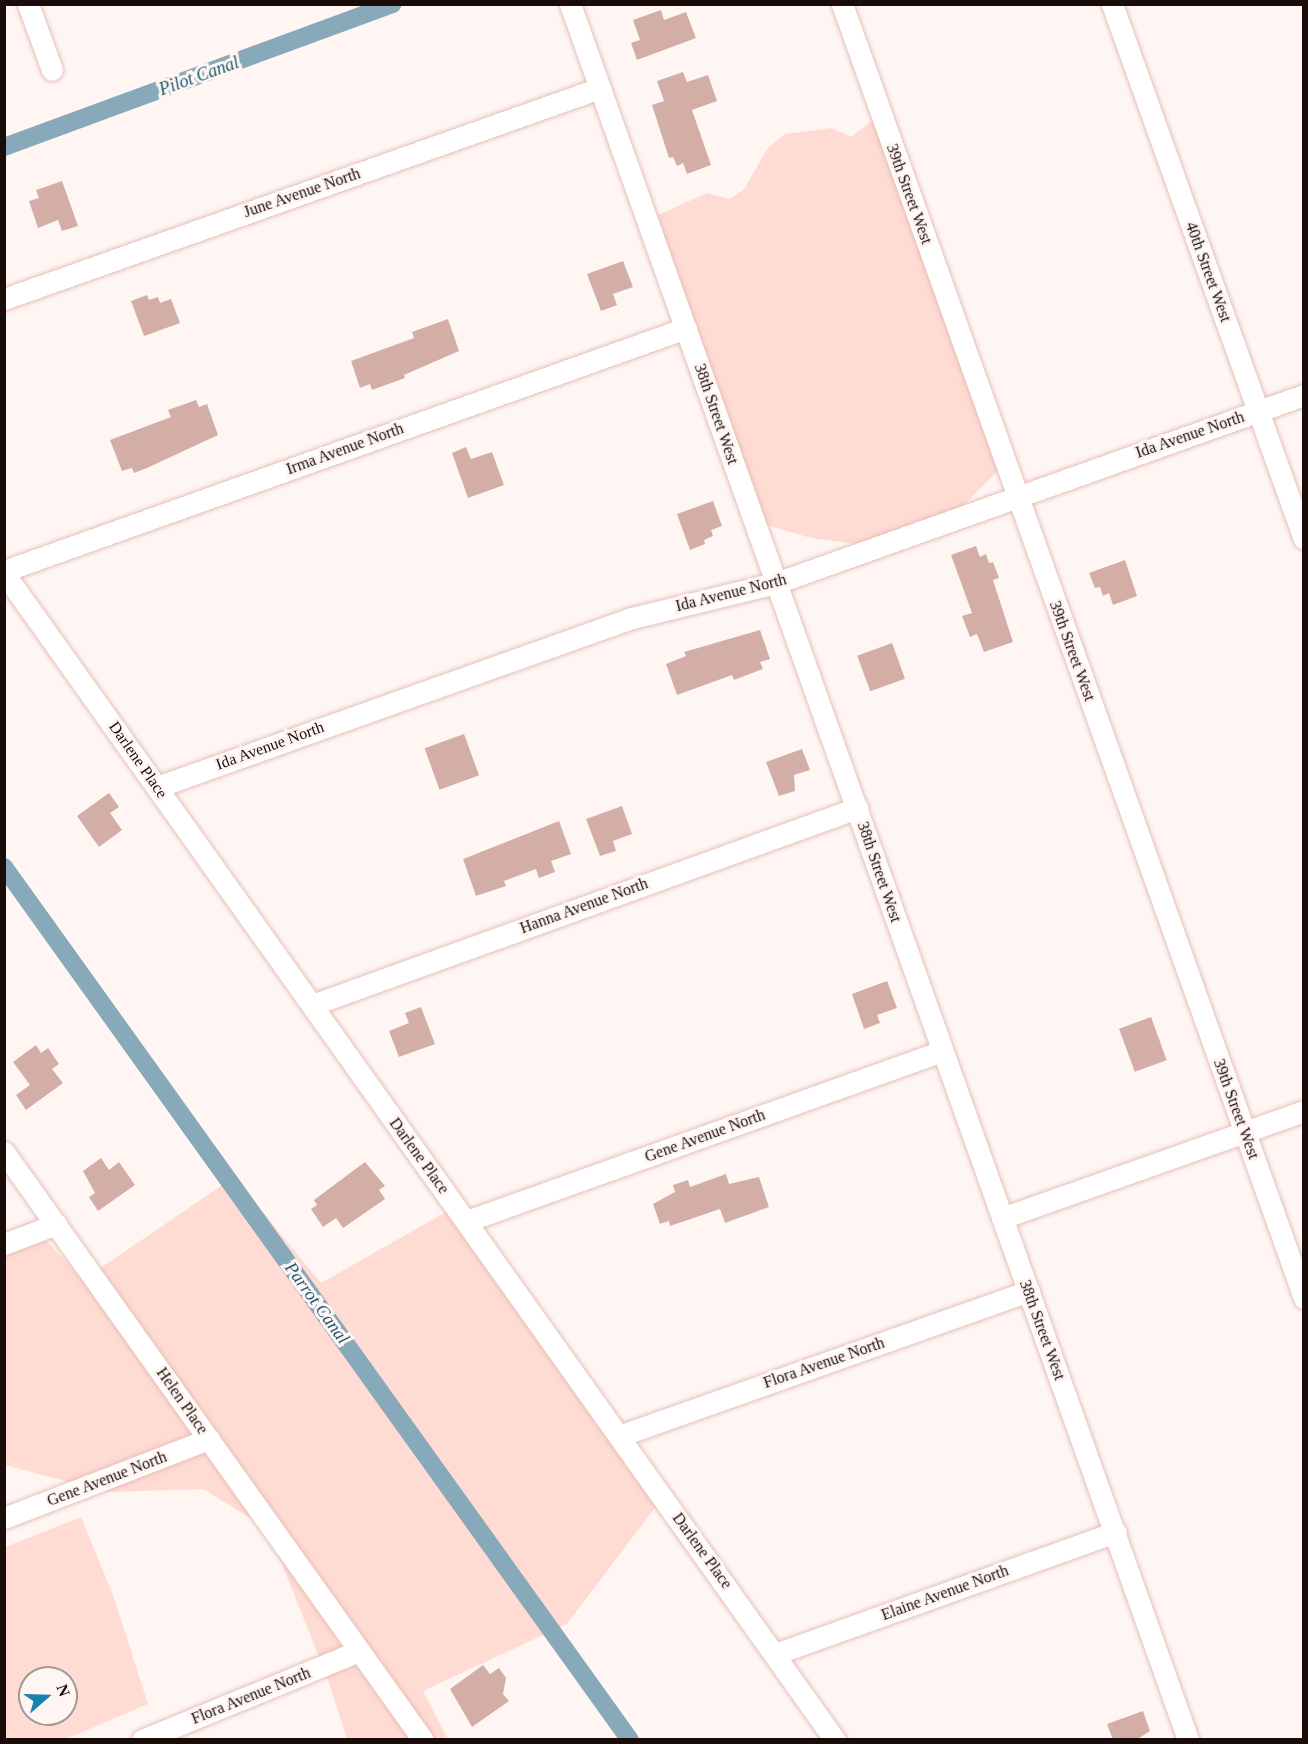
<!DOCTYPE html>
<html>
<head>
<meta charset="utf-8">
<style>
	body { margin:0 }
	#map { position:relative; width:1308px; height:1744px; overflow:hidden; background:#fff6f4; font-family:Georgia,serif }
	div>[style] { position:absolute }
	.green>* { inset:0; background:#fedbd3 }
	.canal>* { height:18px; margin:-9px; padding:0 9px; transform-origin:9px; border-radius:9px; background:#88a9ba }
	.building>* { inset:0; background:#d2aea6; transform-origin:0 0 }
	.roads { filter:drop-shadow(0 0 2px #e7c0b7) drop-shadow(0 0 2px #e7c0b7) }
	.minor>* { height:21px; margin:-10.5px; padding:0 10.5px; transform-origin:10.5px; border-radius:10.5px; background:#fff }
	span { translate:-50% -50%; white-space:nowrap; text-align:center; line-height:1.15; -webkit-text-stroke:6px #fff6f4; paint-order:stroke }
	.street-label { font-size:16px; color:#190c09 }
	.water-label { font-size:18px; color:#1c5a72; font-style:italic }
	.frame { position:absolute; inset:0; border:6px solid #190c09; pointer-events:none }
	.north { position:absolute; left:18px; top:1666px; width:60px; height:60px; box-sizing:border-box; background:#fff6f4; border:2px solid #a39896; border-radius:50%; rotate:70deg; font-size:16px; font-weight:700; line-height:24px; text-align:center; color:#190c09 }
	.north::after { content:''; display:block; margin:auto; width:21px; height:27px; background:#1784ac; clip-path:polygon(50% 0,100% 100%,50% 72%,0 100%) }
</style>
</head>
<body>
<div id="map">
	<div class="green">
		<div style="clip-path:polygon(878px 116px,1007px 461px,960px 509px,857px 544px,811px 538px,753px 521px,658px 215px,707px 193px,730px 199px,744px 189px,768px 148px,785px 134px,832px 128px,851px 137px)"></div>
		<div style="clip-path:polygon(234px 1177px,321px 1283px,446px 1212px,663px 1497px,567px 1624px,423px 1691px,448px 1739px,347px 1739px,327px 1677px,268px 1529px,203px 1489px,107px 1492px,5px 1465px,4px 1235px,29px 1222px,83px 1280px)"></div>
		<div style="clip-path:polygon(evenodd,81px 1517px,113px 1595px,148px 1704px,66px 1739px,5px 1739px,5px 1547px,81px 1517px,30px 1678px,66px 1678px,66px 1714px,30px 1714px,30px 1678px)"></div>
	</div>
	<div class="canal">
		<div style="left:4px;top:147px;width:414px;rotate:-20.2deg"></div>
		<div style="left:4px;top:867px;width:1074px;rotate:54.36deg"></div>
	</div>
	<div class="building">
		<div style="clip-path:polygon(661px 10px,664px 20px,686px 12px,696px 38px,637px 60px,631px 43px,640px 40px,633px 20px)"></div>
		<div style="clip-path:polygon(683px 72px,687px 82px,708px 75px,717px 101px,692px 110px,711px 165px,687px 174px,683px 163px,677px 166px,673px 157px,669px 158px,652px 105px,664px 101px,657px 81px)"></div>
		<div style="clip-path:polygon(62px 181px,78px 226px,62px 231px,58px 220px,38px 228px,29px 201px,39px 198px,36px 190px)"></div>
		<div style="clip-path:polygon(623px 261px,633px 287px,613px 294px,617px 305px,601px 311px,587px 274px)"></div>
		<div style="clip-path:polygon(147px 295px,149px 300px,158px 297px,160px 303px,171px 299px,180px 323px,144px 336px,131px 301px)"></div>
		<div style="clip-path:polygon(448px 319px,459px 351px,404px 375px,405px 378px,372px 390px,370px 384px,360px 388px,351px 361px,414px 338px,412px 332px)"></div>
		<div style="clip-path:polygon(196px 400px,199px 407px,207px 404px,218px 435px,147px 468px,134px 473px,132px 468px,122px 471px,110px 440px,171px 417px,168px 410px)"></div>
		<div style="clip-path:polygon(466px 447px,471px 459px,492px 452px,504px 485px,468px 498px,452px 453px)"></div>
		<div style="clip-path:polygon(713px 501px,722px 526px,711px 530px,713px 536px,704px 540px,705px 544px,690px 550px,677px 514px)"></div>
		<div style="clip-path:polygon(976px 546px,980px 557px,986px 554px,989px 563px,993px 562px,999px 578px,993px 580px,1013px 642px,984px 652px,977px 634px,970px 637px,962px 616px,972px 613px,951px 555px)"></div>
		<div style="clip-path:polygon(1125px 560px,1137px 596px,1113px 605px,1109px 593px,1103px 596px,1100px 587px,1095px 588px,1089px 573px)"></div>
		<div style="clip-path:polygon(760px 630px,770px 659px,760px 662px,763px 669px,734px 680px,732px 675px,677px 695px,666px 664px,686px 656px,684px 652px)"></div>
		<div style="left:892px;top:643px;width:38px;height:37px;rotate:70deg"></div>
		<div style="left:464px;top:734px;width:44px;height:42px;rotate:70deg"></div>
		<div style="clip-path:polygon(802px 749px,810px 770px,794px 775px,795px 791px,779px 796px,766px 762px)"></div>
		<div style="clip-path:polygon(109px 793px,119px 807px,110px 813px,122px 830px,99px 847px,77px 816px)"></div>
		<div style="clip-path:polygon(622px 806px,632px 834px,613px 841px,616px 851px,600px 856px,586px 819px)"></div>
		<div style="clip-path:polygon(559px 821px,571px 854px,551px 861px,555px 872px,539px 878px,536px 869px,504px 881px,506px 886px,476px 896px,463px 859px)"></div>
		<div style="clip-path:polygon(887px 981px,897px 1008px,877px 1015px,880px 1023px,864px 1029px,852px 994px)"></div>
		<div style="clip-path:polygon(421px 1007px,435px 1044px,399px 1057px,389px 1031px,409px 1023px,405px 1013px)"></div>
		<div style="left:1151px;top:1017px;width:46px;height:34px;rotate:70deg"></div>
		<div style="clip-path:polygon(36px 1045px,41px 1053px,48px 1048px,59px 1064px,52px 1069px,63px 1083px,26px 1110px,16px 1095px,30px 1085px,13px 1062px)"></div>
		<div style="clip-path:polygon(101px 1158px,109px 1170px,119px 1162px,135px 1185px,98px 1211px,89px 1197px,95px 1193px,83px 1171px)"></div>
		<div style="clip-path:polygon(365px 1162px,385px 1186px,379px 1190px,385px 1199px,343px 1228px,336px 1218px,323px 1227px,311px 1209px,317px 1205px,314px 1200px)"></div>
		<div style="clip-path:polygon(726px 1174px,729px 1184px,759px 1177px,769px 1207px,725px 1223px,720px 1209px,670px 1226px,669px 1221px,660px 1224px,653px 1204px,675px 1192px,673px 1185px,688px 1180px,690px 1187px)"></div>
		<div style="clip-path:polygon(483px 1665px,490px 1674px,499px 1668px,506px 1678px,503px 1694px,509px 1701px,472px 1727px,450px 1689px)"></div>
		<div style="clip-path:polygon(1143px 1711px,1150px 1731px,1136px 1740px,1113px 1740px,1107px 1724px)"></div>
	</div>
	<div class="roads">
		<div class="minor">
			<div style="left:28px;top:4px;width:70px;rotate:70deg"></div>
			<div style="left:570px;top:4px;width:1843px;rotate:70.4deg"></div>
			<div style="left:842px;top:4px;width:1374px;rotate:70.35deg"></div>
			<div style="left:1112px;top:4px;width:568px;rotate:70.26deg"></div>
			<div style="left:4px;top:299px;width:632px;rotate:-19.5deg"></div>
			<div style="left:4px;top:571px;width:724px;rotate:-19.61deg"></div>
			<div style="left:4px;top:573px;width:1433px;rotate:54.55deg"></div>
			<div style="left:157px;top:787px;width:504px;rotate:-19.59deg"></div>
			<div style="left:632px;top:618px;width:148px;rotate:-13.7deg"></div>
			<div style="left:776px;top:583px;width:560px;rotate:-19.6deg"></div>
			<div style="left:312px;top:1005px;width:580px;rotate:-19.87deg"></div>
			<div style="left:4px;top:1152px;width:722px;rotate:54.53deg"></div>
			<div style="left:1002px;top:1218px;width:320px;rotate:-19.5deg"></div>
			<div style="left:467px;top:1221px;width:505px;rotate:-19.69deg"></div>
			<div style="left:4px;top:1244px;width:56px;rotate:-21deg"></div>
			<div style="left:619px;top:1436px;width:435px;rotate:-19.5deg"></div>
			<div style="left:4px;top:1518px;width:220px;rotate:-21.1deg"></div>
			<div style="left:775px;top:1654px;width:362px;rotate:-19.7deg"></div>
			<div style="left:142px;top:1740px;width:235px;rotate:-22.3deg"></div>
		</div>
	</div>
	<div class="street-label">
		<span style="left:302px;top:193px;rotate:-19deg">June Avenue North</span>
		<span style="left:909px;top:194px;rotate:70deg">39th Street West</span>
		<span style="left:1208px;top:272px;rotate:70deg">40th Street West</span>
		<span style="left:716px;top:414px;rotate:71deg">38th Street West</span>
		<span style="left:1190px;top:435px;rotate:-19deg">Ida Avenue North</span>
		<span style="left:345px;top:449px;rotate:-20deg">Irma Avenue North</span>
		<span style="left:731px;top:593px;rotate:-14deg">Ida Avenue North</span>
		<span style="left:1072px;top:651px;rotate:70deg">39th Street West</span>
		<span style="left:270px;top:746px;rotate:-20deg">Ida Avenue North</span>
		<span style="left:138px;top:760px;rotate:55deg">Darlene Place</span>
		<span style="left:879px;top:872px;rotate:71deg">38th Street West</span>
		<span style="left:584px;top:906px;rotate:-20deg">Hanna Avenue North</span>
		<span style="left:1236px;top:1109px;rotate:70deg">39th Street West</span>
		<span style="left:705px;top:1136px;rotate:-20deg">Gene Avenue North</span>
		<span style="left:419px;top:1156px;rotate:54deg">Darlene Place</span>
		<span style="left:1042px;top:1330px;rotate:70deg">38th Street West</span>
		<span style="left:824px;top:1363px;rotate:-19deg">Flora Avenue North</span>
		<span style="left:182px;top:1401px;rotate:55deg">Helen Place</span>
		<span style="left:107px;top:1479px;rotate:-21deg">Gene Avenue North</span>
		<span style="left:702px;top:1551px;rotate:54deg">Darlene Place</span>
		<span style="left:945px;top:1593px;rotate:-20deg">Elaine Avenue North</span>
		<span style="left:251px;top:1696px;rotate:-22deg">Flora Avenue North</span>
	</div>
	<div class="water-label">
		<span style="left:199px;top:76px;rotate:-20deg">Pilot Canal</span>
		<span style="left:317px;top:1303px;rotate:54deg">Parrot Canal</span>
	</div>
	<div class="frame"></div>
	<div class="north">N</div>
</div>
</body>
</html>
